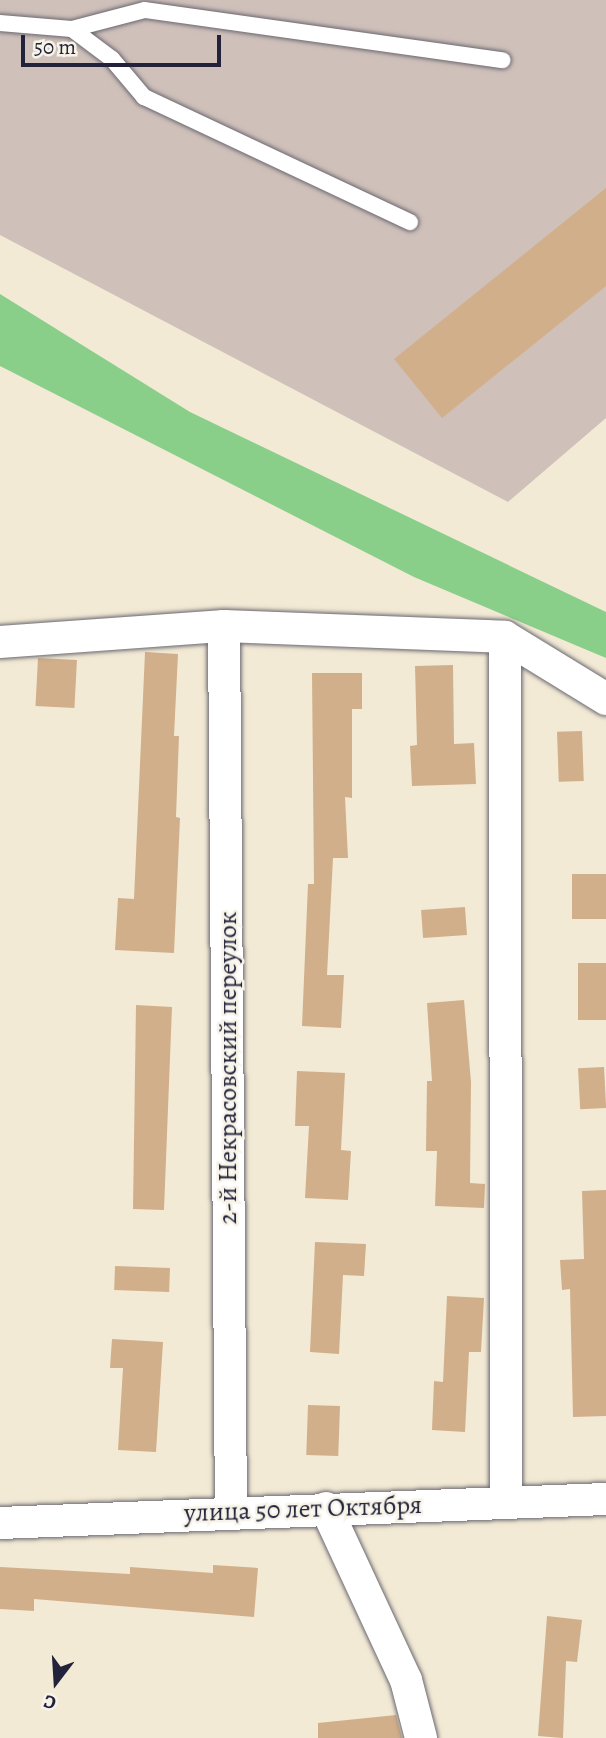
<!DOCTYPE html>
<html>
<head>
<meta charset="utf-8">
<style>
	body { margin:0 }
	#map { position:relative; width:606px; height:1738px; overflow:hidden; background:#f2ead5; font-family:Alegreya,serif }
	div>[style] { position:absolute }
	.industrial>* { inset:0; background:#cfc0ba }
	.green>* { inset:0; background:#89cf89 }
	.building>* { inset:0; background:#d1af8a; transform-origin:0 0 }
	.roads { filter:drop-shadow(0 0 2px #6b6871) drop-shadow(0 0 2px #6b6871) }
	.service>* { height:16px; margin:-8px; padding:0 8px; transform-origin:8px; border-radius:8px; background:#fff }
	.minor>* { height:32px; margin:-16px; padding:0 16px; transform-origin:16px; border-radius:16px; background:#fff }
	span { translate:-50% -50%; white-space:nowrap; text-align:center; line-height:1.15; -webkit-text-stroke:5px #f7f3e8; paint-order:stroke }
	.street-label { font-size:26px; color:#22223b }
	.north { position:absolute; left:21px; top:1647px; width:70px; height:70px; -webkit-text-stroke:5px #f7f3e8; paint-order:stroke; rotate:197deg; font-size:19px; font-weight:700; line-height:28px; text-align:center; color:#22223b }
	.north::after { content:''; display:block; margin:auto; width:24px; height:32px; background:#22223b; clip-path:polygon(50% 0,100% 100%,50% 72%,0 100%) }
	.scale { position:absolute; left:21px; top:35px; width:200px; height:32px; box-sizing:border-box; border:4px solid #22223b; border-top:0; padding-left:9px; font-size:21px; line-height:24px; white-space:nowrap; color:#22223b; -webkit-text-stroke:5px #f7f3e8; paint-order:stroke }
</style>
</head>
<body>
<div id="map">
	<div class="industrial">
		<div style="clip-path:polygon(0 0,606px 0,606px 418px,508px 502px,0 235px)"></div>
	</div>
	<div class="green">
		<div style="clip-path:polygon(0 294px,190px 412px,606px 612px,606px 658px,414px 577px,0 366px)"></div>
	</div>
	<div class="building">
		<div style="clip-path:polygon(606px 188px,606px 286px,442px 418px,394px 359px)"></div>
		<div style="clip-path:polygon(145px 652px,178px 654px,174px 736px,179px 736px,176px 817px,180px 818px,174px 953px,115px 950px,118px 898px,134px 899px)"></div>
		<div style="left:38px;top:658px;width:39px;height:48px;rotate:3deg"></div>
		<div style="clip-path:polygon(453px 665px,454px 744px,474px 743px,476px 784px,412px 786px,410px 746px,417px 745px,415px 666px)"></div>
		<div style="clip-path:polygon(312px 673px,362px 673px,362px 709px,352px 709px,352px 798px,345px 797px,348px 858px,333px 858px,327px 975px,344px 975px,341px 1028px,302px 1026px,308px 884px,314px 884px)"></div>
		<div style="left:582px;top:731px;width:50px;height:25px;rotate:88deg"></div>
		<div style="left:606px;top:874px;width:45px;height:34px;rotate:90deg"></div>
		<div style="left:465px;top:907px;width:28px;height:44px;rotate:86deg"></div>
		<div style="left:578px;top:963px;width:28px;height:57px"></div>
		<div style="clip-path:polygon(464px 1000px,471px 1082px,470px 1183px,485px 1184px,484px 1208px,435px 1206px,437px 1151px,426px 1151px,427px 1081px,432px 1081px,427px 1003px)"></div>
		<div style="clip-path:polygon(136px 1005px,172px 1007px,164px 1210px,133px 1209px)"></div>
		<div style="left:604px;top:1067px;width:41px;height:26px;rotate:87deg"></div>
		<div style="clip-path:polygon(297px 1071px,345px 1073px,341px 1150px,351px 1151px,348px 1200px,305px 1198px,309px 1126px,295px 1126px)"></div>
		<div style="clip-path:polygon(606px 1190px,606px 1416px,573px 1417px,570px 1289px,562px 1290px,560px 1260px,584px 1259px,582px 1191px)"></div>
		<div style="clip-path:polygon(315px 1242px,366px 1244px,364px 1276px,343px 1275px,339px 1354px,310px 1352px)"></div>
		<div style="left:115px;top:1266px;width:55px;height:24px;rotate:2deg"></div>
		<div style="clip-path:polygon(447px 1296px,484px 1298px,481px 1352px,469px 1352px,465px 1432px,432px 1430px,434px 1381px,443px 1382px)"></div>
		<div style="clip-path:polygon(112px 1339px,163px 1342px,156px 1452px,118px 1450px,123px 1368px,110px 1368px)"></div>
		<div style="left:308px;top:1405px;width:32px;height:50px;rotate:2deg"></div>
		<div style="clip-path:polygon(213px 1565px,258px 1568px,254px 1617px,34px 1599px,34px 1611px,0 1609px,0 1567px,130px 1574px,130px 1567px,213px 1573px)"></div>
		<div style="clip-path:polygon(547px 1616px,582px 1620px,577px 1662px,566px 1661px,563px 1738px,538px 1736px)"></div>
		<div style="clip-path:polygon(396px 1715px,402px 1738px,318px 1738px,318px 1723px)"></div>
	</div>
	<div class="roads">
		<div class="service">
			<div style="left:0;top:23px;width:72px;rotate:4.8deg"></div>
			<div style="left:72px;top:29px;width:50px;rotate:36.9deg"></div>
			<div style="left:112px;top:59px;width:50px;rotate:49.9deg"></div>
			<div style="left:144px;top:97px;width:294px;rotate:25.2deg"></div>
			<div style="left:72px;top:29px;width:75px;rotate:-14.6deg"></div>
			<div style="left:145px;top:10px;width:361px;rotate:8deg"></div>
		</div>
		<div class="minor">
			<div style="left:224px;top:626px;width:884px;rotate:89.55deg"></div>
			<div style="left:505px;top:637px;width:864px;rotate:89.93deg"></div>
			<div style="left:0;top:642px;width:225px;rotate:-4.1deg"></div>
			<div style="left:224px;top:626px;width:281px;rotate:2.2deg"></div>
			<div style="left:505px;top:637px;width:119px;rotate:31.5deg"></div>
			<div style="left:326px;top:1508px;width:190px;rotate:65.1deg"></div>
			<div style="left:406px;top:1680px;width:60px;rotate:75.5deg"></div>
			<div style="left:0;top:1523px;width:606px;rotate:-2.27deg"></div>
		</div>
	</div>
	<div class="street-label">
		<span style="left:228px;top:1068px;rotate:-90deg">2-й Некрасовский переулок</span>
		<span style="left:303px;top:1509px;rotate:-2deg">улица 50 лет Октября</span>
	</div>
	<div class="north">С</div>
	<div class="scale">50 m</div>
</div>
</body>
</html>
